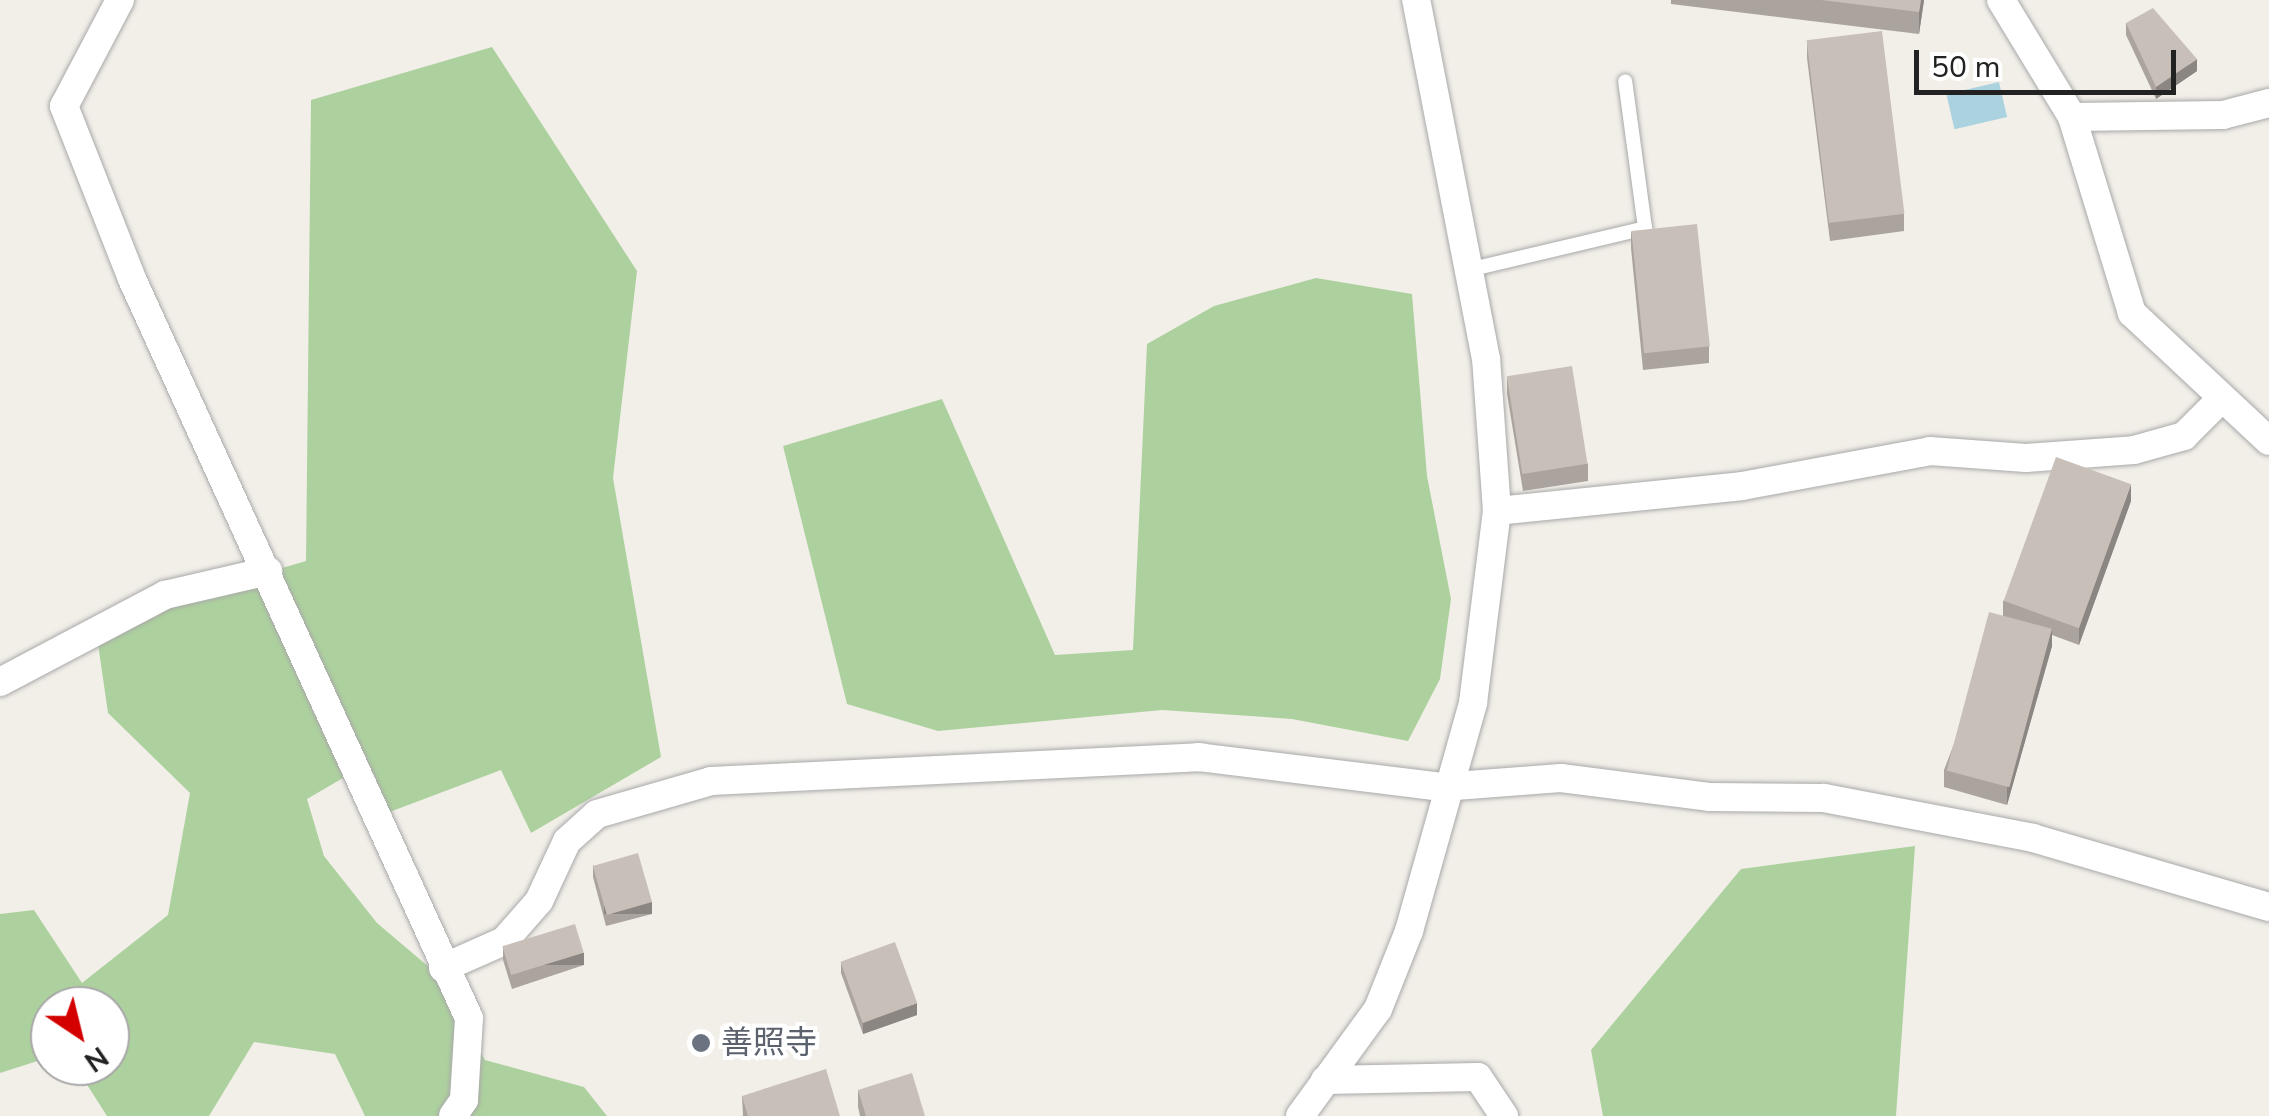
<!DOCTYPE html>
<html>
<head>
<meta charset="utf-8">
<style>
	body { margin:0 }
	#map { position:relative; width:2269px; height:1116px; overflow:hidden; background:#f2efe9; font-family:"Nunito Sans","Noto Sans JP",sans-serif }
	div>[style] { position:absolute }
	.forest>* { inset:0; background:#add19e }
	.water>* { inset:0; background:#aad3df; transform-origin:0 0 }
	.roads { filter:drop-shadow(0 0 2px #a9a9a9) drop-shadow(0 0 2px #a9a9a9) }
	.lane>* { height:14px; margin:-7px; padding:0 7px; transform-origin:7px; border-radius:7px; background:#fff }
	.street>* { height:28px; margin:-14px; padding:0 14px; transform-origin:14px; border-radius:14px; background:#fff }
	.wall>* { inset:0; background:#aba49e }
	.shaded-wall>* { inset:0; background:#8b8681; transform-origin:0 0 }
	.building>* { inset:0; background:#c7bfb8; transform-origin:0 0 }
	.dots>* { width:28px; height:28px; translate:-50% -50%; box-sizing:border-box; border:5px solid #fff; border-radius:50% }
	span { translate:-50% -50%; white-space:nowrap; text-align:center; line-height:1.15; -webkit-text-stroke:8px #fff; paint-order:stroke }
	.worship-label { font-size:32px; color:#5b616d }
	.left { translate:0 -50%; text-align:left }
	.north { position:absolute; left:30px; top:986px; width:100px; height:100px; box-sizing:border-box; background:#fff; border:2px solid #a7a7a7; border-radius:50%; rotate:145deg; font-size:28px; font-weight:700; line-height:40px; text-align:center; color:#222 }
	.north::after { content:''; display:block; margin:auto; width:35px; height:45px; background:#d40000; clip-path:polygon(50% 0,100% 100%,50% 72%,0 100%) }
	.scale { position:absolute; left:1914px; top:50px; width:262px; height:45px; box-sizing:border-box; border:5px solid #222; border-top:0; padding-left:12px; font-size:30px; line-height:35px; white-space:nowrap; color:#222; -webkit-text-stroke:8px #fff; paint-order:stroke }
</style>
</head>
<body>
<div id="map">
	<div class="forest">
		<div style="clip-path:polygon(492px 47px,637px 271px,613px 478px,661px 757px,531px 833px,501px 770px,371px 819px,343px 778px,307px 799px,324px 856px,377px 923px,436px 973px,485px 1060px,584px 1087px,607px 1116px,365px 1116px,335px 1054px,254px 1042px,209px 1116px,107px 1116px,75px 1066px,110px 1066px,110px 1006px,50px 1006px,50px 1057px,0 1073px,0 914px,34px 910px,82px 983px,168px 915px,190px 793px,108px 713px,95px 623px,306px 561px,311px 100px)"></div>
		<div style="clip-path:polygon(1316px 278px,1412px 294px,1427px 476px,1451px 599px,1440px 679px,1408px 741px,1292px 719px,1162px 710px,938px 731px,847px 704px,783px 446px,942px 399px,1055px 655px,1133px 650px,1147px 344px,1214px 306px)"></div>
		<div style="clip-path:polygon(1915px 846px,1896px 1116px,1603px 1116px,1591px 1050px,1741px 869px)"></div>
	</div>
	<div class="water">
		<div style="left:1999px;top:82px;width:36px;height:54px;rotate:77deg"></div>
	</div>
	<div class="roads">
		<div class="lane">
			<div style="left:1468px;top:270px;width:182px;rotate:-13.3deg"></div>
			<div style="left:1645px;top:228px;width:148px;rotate:-97.7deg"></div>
		</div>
		<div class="street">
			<div style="left:120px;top:0;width:120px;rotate:117.8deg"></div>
			<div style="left:64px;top:106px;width:186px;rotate:68.5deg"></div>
			<div style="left:132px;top:279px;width:812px;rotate:65.49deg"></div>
			<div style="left:469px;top:1018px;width:82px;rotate:93.5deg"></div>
			<div style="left:464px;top:1100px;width:19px;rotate:125deg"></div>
			<div style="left:2001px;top:0;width:137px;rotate:58.7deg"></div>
			<div style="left:2072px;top:117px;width:205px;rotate:73deg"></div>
			<div style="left:2132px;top:313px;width:187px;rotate:43.1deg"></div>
			<div style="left:2072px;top:117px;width:151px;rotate:-0.8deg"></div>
			<div style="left:2223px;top:115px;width:48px;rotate:-14.6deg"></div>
			<div style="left:1497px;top:511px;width:246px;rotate:-5.8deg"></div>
			<div style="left:1742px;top:486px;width:191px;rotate:-10.5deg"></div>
			<div style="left:1930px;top:451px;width:96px;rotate:4.2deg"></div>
			<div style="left:2026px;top:458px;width:108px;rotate:-4.2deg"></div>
			<div style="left:2134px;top:450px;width:52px;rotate:-15.6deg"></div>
			<div style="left:2184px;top:436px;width:48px;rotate:-45deg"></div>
			<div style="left:0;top:682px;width:187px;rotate:-27.8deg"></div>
			<div style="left:165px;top:595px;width:106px;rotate:-13.1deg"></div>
			<div style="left:443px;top:968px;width:67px;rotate:-23.9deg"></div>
			<div style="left:504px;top:941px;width:53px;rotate:-48.8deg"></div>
			<div style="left:539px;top:901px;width:66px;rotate:-65deg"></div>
			<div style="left:567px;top:841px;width:40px;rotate:-42deg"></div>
			<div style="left:597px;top:814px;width:119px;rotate:-16.1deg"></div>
			<div style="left:711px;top:781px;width:488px;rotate:-2.8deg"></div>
			<div style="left:1198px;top:757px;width:246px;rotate:7deg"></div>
			<div style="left:1442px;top:787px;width:119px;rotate:-4.3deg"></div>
			<div style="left:1561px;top:778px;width:149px;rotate:7.3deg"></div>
			<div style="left:1709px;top:797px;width:115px;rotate:0.5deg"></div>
			<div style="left:1824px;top:798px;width:213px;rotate:10.8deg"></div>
			<div style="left:2033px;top:838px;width:246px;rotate:16.3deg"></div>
			<div style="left:1325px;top:1080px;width:153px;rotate:-1.1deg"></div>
			<div style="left:1478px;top:1077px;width:47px;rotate:56.3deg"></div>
			<div style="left:1300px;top:1116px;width:132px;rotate:-53.9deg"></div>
			<div style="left:1378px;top:1009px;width:84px;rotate:-68.3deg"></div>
			<div style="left:1409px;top:931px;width:237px;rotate:-74.3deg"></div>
			<div style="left:1473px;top:703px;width:193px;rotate:-82.9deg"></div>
			<div style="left:1497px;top:511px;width:152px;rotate:-94.1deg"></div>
			<div style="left:1486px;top:359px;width:366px;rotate:-101deg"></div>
		</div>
	</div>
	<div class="wall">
		<div style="clip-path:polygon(1671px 0,1924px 0,1919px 34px,1671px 4px)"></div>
		<div style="clip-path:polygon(2126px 23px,2197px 71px,2156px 99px,2126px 35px)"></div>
		<div style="clip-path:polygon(1807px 41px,1904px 214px,1904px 231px,1830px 241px,1807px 58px)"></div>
		<div style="clip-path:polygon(1631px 231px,1709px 346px,1709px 363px,1643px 370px,1631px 248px)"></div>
		<div style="clip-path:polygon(1507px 377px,1588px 464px,1588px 481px,1523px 491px,1507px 394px)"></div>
		<div style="clip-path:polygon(2131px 501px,2079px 645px,2052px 635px,2052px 646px,2007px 805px,1944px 787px,1944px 770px,2003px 616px,2003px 601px)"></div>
		<div style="clip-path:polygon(593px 865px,652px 914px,606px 926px,593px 877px)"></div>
		<div style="clip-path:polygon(503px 948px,584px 965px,512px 989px,503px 960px)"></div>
		<div style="clip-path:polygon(841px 962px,917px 1015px,863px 1034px,841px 973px)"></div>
		<div style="clip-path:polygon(858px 1090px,925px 1116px,860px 1116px,858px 1107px)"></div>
		<div style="clip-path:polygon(742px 1096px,840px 1116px,743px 1116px)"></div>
	</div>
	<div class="shaded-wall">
		<div style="clip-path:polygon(1921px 0,1924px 0,1919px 34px,1919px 12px)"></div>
		<div style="clip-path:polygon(2197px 59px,2197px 71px,2156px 99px,2156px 87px)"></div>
		<div style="clip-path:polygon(2131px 484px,2131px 501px,2079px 645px,2079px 628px)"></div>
		<div style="clip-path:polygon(2052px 629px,2052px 646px,2007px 805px,2007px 788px)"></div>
		<div style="left:652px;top:902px;width:12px;height:48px;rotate:90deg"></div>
		<div style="left:584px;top:953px;width:12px;height:76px;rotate:90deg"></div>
		<div style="clip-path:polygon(917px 1003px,917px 1015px,863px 1034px,863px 1023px)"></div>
	</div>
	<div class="building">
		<div style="clip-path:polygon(1821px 0,1921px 0,1919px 12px)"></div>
		<div style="clip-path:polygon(2153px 8px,2197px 59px,2156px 87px,2126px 23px)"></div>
		<div style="left:1882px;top:31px;width:184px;height:76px;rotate:83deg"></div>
		<div style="left:1697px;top:224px;width:123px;height:66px;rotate:84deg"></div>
		<div style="left:1572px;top:366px;width:99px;height:66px;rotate:81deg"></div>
		<div style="left:2056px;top:457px;width:80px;height:153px;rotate:20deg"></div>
		<div style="left:1989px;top:612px;width:65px;height:164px;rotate:15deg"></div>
		<div style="left:638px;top:853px;width:51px;height:47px;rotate:74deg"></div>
		<div style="left:575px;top:924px;width:30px;height:76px;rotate:73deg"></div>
		<div style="left:895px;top:942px;width:65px;height:58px;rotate:70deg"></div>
		<div style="clip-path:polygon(826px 1069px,840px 1116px,748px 1116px,742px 1096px)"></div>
		<div style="clip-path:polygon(912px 1073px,925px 1116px,866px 1116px,858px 1090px)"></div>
	</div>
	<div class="dots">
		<div style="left:701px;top:1043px;background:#6b7280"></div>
	</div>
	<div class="worship-label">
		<span class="left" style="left:721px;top:1043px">善照寺</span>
	</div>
	<div class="north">N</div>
	<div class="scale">50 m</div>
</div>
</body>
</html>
